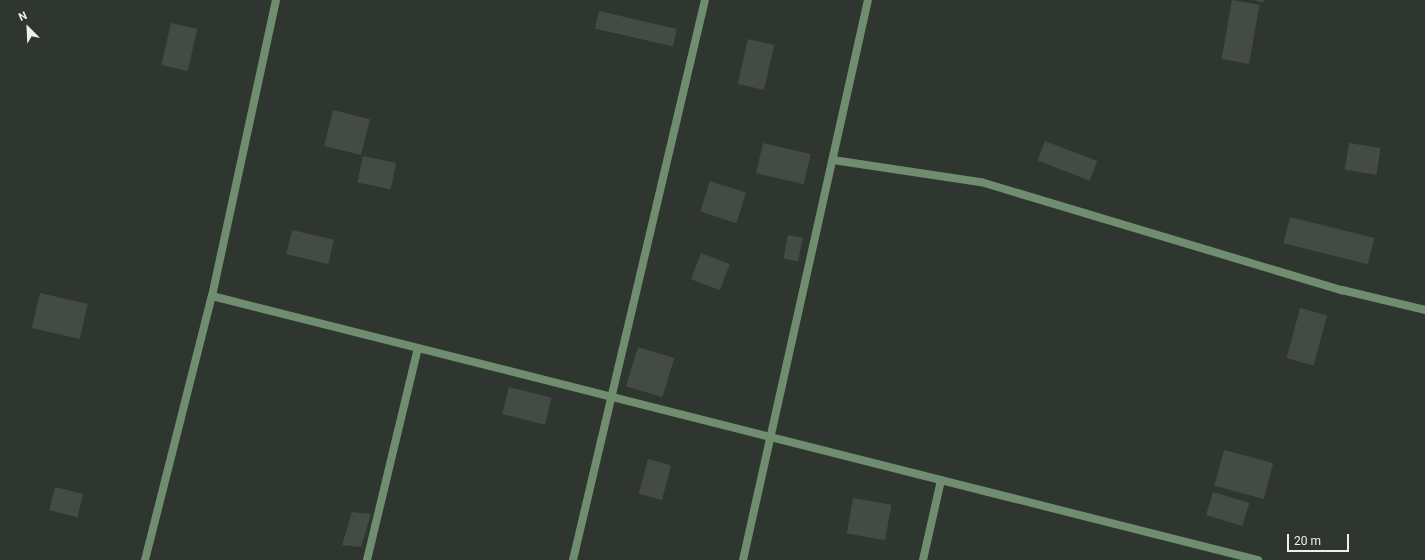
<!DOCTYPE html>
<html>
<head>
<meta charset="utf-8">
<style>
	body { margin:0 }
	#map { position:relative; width:1425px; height:560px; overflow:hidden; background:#2f352f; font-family:Roboto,sans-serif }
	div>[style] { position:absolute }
	.building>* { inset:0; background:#444a44; transform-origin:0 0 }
	.minor>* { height:8px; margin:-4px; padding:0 4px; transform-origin:4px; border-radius:4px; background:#708d6f }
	span { translate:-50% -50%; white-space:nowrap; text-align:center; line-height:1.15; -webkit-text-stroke:4px #2f352f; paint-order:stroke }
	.north { position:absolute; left:8px; top:8px; width:40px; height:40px; -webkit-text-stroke:3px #2f352f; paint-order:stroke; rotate:336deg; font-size:11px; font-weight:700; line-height:16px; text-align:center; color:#edf1ed }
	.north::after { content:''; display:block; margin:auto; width:14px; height:18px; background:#edf1ed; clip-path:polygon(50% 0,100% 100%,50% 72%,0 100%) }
	.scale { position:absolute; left:1287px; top:534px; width:62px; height:18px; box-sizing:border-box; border:2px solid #edf1ed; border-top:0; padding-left:5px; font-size:12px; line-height:14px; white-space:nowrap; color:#edf1ed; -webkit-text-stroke:3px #2f352f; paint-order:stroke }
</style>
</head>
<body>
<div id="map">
	<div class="building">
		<div style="left:1232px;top:0;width:28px;height:60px;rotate:10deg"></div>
		<div style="clip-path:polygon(1254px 0,1264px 0,1263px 3px)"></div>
		<div style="left:599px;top:11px;width:80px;height:18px;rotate:13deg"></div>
		<div style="left:171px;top:23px;width:27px;height:43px;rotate:13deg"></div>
		<div style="left:748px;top:39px;width:27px;height:46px;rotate:13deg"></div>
		<div style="left:333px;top:110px;width:38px;height:37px;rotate:14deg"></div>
		<div style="left:1045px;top:141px;width:56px;height:21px;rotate:21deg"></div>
		<div style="left:763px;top:143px;width:49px;height:31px;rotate:13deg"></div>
		<div style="left:1349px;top:143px;width:32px;height:27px;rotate:9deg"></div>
		<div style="left:363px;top:156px;width:34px;height:27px;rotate:12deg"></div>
		<div style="left:710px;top:181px;width:38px;height:32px;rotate:18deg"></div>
		<div style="left:1290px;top:217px;width:87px;height:27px;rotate:14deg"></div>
		<div style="left:292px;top:230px;width:43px;height:25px;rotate:13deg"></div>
		<div style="left:788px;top:235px;width:15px;height:24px;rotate:11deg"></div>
		<div style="left:701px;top:253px;width:31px;height:28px;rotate:21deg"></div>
		<div style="left:40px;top:293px;width:49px;height:36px;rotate:13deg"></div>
		<div style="left:1300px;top:308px;width:28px;height:52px;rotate:15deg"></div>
		<div style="left:638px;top:347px;width:38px;height:41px;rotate:17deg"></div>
		<div style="left:509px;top:387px;width:44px;height:28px;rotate:14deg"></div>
		<div style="left:1224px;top:450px;width:51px;height:37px;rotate:15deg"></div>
		<div style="left:648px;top:459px;width:24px;height:36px;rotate:15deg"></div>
		<div style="left:55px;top:487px;width:29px;height:24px;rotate:14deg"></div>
		<div style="left:1213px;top:492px;width:38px;height:24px;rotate:17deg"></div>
		<div style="left:853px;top:498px;width:39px;height:36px;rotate:10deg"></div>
		<div style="clip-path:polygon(352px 512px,371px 514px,361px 547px,342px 545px)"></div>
	</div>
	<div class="minor">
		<div style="left:833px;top:160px;width:150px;rotate:8.5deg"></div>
		<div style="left:981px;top:182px;width:377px;rotate:16.7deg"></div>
		<div style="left:1342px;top:290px;width:85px;rotate:13.5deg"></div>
		<div style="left:212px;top:296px;width:1079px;rotate:14.17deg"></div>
		<div style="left:145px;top:560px;width:272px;rotate:-75.8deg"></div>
		<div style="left:212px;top:296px;width:303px;rotate:-77.8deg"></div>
		<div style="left:367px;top:560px;width:218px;rotate:-76.5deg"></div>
		<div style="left:573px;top:560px;width:575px;rotate:-76.74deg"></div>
		<div style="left:743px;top:560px;width:574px;rotate:-77.42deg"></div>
		<div style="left:923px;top:560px;width:82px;rotate:-77.3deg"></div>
	</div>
	<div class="north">N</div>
	<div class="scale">20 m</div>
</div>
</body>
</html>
